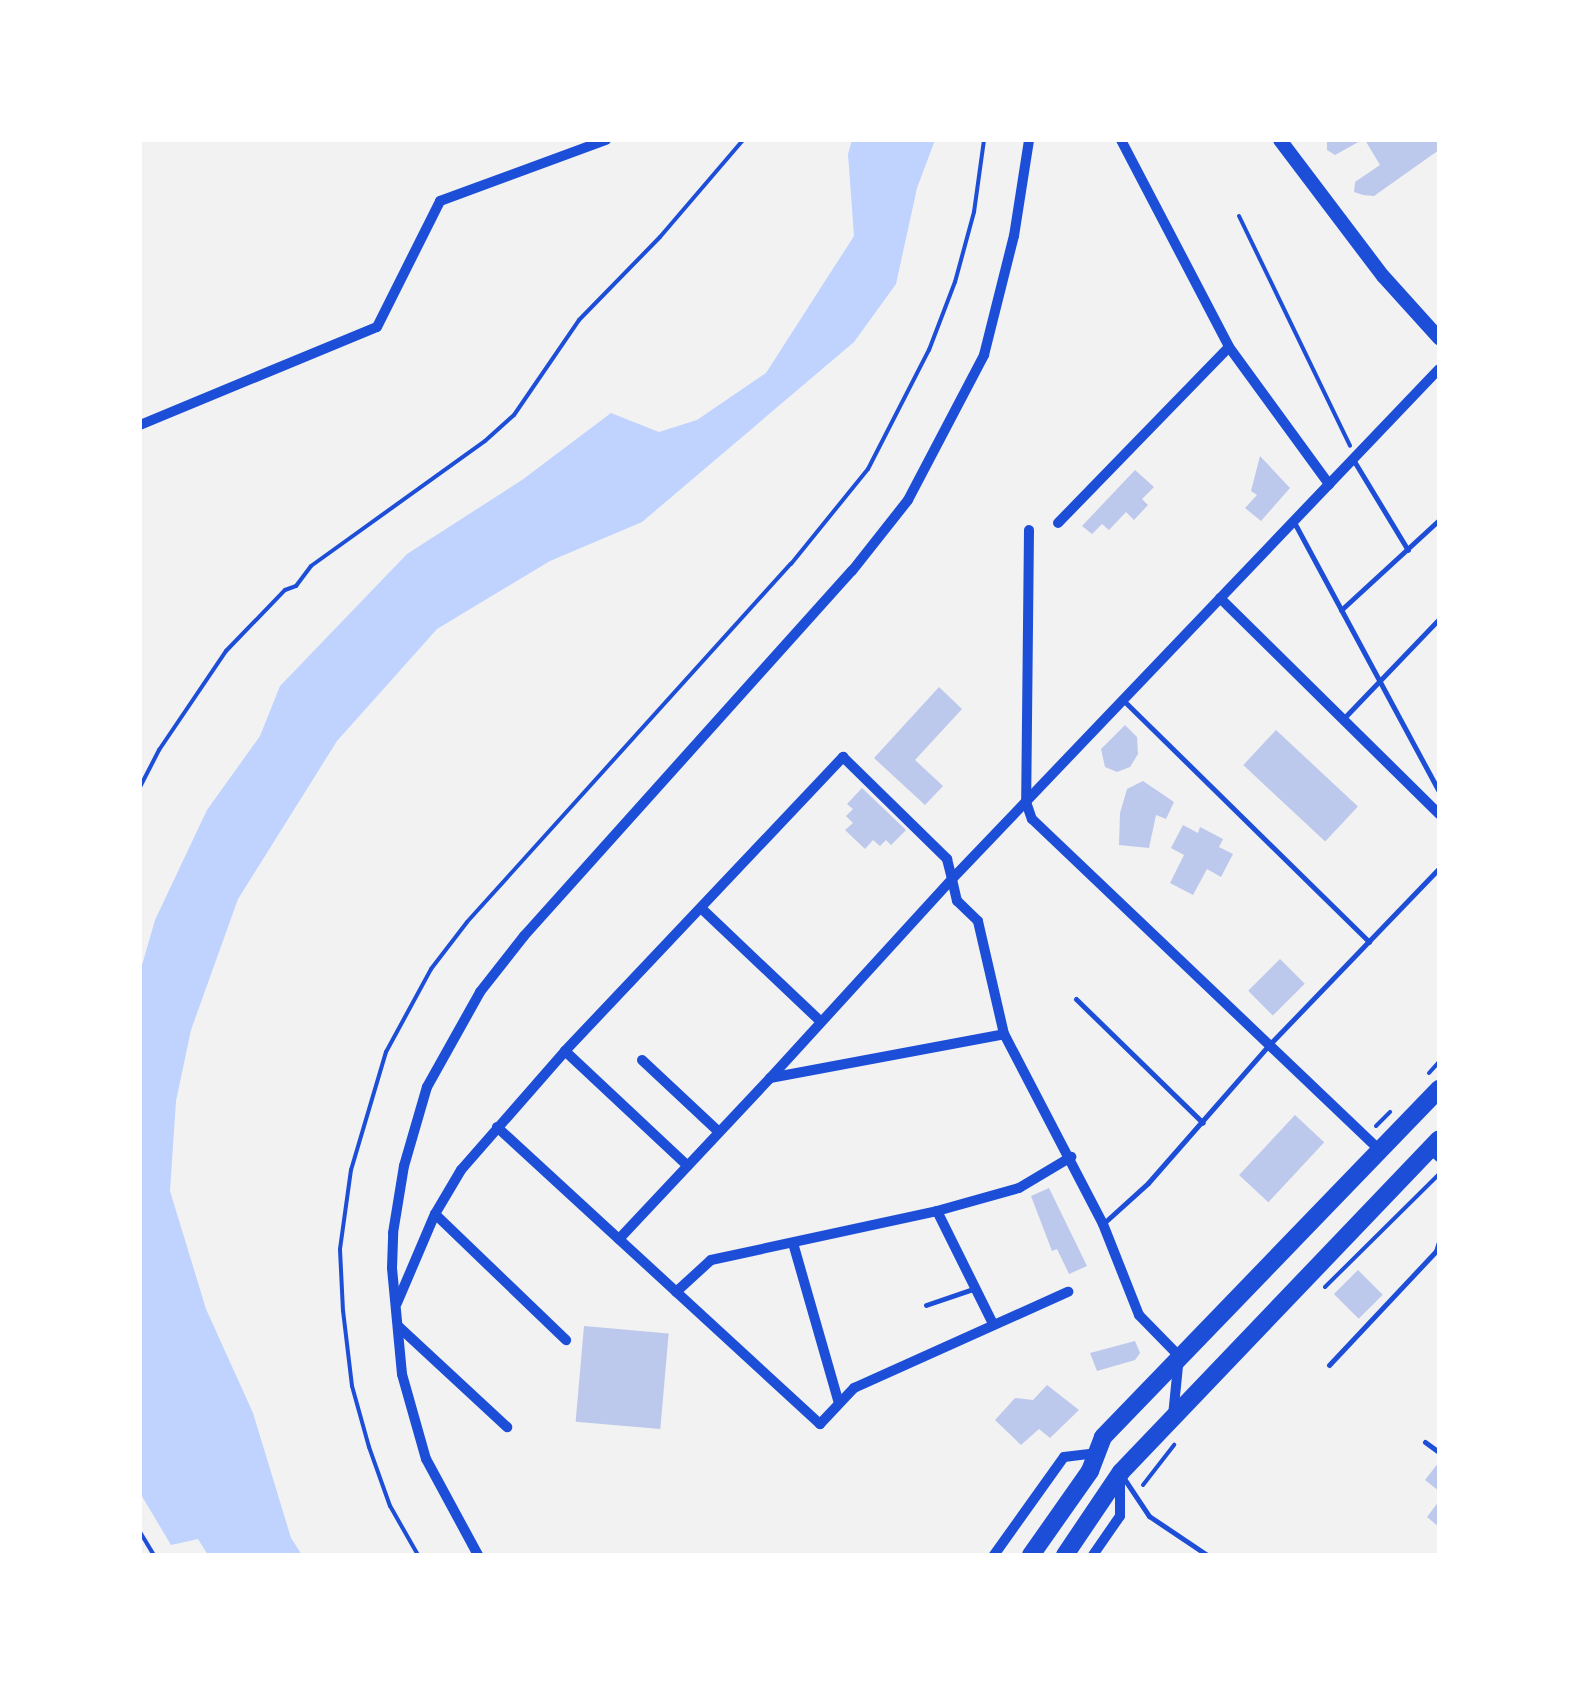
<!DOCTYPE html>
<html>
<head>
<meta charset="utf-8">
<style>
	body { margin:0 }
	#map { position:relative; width:1579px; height:1695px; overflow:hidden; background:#f2f2f2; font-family:"Source Sans 3",sans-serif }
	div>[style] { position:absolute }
	.water>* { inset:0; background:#bfd3fe }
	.building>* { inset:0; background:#bdc9ec; transform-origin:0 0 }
	.path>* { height:4px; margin:-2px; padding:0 2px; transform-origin:2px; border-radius:2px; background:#1d4ed8 }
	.service>* { height:5px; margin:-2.5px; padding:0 2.5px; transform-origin:2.5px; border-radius:2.5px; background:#1d4ed8 }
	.minor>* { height:10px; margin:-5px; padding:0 5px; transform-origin:5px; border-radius:5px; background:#1d4ed8 }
	.tertiary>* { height:14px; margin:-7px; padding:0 7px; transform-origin:7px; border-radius:7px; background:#1d4ed8 }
	.primary>* { height:18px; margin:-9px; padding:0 9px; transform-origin:9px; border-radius:9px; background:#1d4ed8 }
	span { translate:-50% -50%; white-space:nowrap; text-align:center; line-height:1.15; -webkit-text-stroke:10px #fff; paint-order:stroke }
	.frame { position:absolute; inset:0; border:142px solid #fff; pointer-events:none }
</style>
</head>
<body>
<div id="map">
	<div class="water">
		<div style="clip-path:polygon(852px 140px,935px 140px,917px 188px,896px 284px,854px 342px,642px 522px,550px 561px,437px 629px,337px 741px,238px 899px,191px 1030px,176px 1101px,170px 1191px,206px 1309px,253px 1413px,291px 1538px,302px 1555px,208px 1555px,198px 1539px,171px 1545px,140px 1493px,140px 972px,155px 920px,207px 810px,260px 736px,280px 686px,407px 554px,522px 480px,611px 413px,659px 432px,697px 420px,766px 373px,854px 236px,848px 154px)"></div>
	</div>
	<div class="building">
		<div style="clip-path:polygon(1327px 140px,1362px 140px,1335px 155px,1327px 150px)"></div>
		<div style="clip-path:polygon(1365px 140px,1439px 140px,1439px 150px,1374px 196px,1363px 195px,1354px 192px,1355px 182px,1380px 165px)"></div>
		<div style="clip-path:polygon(1260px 456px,1290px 488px,1261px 521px,1245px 508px,1257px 495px,1251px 491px)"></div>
		<div style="clip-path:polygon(1135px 470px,1154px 487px,1142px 499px,1148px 505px,1134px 520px,1126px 512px,1109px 530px,1102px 524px,1092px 534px,1082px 526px)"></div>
		<div style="clip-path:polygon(939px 687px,962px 709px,915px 760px,943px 786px,925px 805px,874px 758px)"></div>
		<div style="clip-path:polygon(1125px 725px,1137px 737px,1138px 754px,1130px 767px,1117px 772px,1105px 767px,1101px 749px)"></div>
		<div style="left:1276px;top:730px;width:112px;height:48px;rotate:43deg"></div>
		<div style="clip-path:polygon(1143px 781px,1174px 802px,1166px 819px,1156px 815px,1149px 848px,1119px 845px,1120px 813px,1127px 789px)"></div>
		<div style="clip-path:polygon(862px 788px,906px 830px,891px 845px,886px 840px,880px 846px,873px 840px,865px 849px,845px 830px,853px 823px,846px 816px,853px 809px,847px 804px)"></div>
		<div style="clip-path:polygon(1183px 825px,1198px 833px,1200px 827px,1223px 839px,1219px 847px,1233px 854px,1221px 877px,1207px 869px,1193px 895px,1170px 883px,1184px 855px,1171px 848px)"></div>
		<div style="left:1280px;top:959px;width:35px;height:45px;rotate:45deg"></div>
		<div style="left:1295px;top:1115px;width:40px;height:82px;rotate:43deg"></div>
		<div style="clip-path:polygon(1049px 1188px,1087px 1266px,1069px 1274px,1057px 1249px,1052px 1251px,1031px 1196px)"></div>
		<div style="left:1358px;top:1270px;width:35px;height:34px;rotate:45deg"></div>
		<div style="left:584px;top:1326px;width:85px;height:96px;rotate:5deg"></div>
		<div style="clip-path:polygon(1135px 1341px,1140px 1353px,1135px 1360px,1097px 1371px,1090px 1353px)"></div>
		<div style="clip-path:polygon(1047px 1385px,1079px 1410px,1050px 1438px,1039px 1429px,1021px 1445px,995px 1420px,1015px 1398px,1033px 1400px)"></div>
		<div style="clip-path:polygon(1439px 1462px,1439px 1491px,1425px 1480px)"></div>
		<div style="clip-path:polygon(1439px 1501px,1439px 1527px,1427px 1517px)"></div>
	</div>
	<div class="path">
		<div style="left:1239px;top:216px;width:255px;rotate:64.2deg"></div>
		<div style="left:140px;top:787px;width:42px;rotate:-62.8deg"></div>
		<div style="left:159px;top:750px;width:120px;rotate:-55.9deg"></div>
		<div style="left:226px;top:651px;width:85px;rotate:-46deg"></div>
		<div style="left:285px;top:590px;width:12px;rotate:-20deg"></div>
		<div style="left:296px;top:586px;width:25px;rotate:-53deg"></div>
		<div style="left:311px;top:566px;width:214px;rotate:-35.7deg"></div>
		<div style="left:485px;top:441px;width:39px;rotate:-42deg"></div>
		<div style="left:514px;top:415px;width:115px;rotate:-55.6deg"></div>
		<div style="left:579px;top:320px;width:116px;rotate:-45.7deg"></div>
		<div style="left:660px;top:237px;width:128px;rotate:-49.4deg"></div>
		<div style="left:1429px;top:1073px;width:15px;rotate:-48deg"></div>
		<div style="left:1376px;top:1126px;width:20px;rotate:-45deg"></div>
		<div style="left:1325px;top:1287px;width:161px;rotate:-44.7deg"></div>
		<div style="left:1143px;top:1485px;width:51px;rotate:-52.2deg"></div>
		<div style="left:140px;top:1532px;width:27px;rotate:59deg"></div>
		<div style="left:418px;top:1555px;width:56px;rotate:-119.7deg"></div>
		<div style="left:390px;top:1506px;width:63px;rotate:-109.6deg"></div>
		<div style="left:369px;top:1447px;width:63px;rotate:-105.6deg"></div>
		<div style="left:352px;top:1386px;width:76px;rotate:-96.8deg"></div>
		<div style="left:343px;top:1311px;width:62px;rotate:-92.8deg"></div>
		<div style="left:340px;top:1249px;width:80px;rotate:-82.1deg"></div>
		<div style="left:351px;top:1170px;width:123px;rotate:-73.5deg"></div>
		<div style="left:386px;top:1052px;width:94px;rotate:-61.5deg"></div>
		<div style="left:431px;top:969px;width:59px;rotate:-52.5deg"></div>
		<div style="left:467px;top:922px;width:483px;rotate:-47.9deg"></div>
		<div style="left:791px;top:564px;width:122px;rotate:-51deg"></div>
		<div style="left:868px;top:469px;width:134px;rotate:-62.9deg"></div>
		<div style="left:929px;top:350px;width:73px;rotate:-69.1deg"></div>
		<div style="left:955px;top:282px;width:73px;rotate:-74.8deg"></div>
		<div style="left:974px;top:212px;width:73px;rotate:-82.1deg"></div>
	</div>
	<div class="service">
		<div style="left:1354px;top:461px;width:104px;rotate:58.8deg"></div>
		<div style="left:1295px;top:524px;width:303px;rotate:61.7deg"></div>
		<div style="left:1341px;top:610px;width:133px;rotate:-42.6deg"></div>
		<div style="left:1123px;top:700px;width:345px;rotate:44.5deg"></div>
		<div style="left:1344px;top:718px;width:137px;rotate:-46.2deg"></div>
		<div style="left:1076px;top:999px;width:177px;rotate:44.3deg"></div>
		<div style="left:1430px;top:1152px;width:12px;rotate:42deg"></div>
		<div style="left:1105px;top:1222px;width:58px;rotate:-42.2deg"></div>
		<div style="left:1148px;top:1183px;width:182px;rotate:-48.8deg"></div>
		<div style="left:1268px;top:1046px;width:247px;rotate:-46.1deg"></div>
		<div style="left:926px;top:1305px;width:50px;rotate:-18.8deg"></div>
		<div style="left:1329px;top:1365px;width:156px;rotate:-46.8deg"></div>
		<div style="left:1436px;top:1251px;width:9px;rotate:-72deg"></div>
		<div style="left:1425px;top:1442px;width:17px;rotate:36deg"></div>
		<div style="left:1123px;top:1477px;width:47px;rotate:56.3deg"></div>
		<div style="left:1149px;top:1516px;width:70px;rotate:33.9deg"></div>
	</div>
	<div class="minor">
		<div style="left:1121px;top:140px;width:233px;rotate:62.4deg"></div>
		<div style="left:1229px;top:347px;width:170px;rotate:53.9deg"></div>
		<div style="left:140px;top:425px;width:256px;rotate:-22.5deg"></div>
		<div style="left:377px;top:327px;width:141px;rotate:-63.4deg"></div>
		<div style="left:440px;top:201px;width:177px;rotate:-20.2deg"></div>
		<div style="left:1058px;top:523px;width:245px;rotate:-45.8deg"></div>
		<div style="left:1029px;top:530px;width:272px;rotate:90.6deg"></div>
		<div style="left:1026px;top:802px;width:18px;rotate:71deg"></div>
		<div style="left:1032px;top:819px;width:480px;rotate:43.6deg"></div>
		<div style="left:1220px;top:598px;width:308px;rotate:44.6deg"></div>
		<div style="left:701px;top:908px;width:163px;rotate:43.5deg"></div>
		<div style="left:565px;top:1051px;width:168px;rotate:43.1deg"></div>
		<div style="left:642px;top:1060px;width:105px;rotate:43.1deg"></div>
		<div style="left:497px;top:1127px;width:439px;rotate:42.6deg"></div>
		<div style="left:820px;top:1424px;width:50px;rotate:-46.6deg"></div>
		<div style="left:854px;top:1388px;width:235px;rotate:-24.2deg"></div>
		<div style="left:937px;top:1211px;width:126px;rotate:63.6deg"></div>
		<div style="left:435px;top:1214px;width:182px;rotate:43.9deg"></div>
		<div style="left:619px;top:1239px;width:221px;rotate:-46.8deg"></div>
		<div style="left:770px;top:1078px;width:238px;rotate:-10.6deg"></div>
		<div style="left:793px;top:1243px;width:166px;rotate:74deg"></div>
		<div style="left:676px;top:1292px;width:47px;rotate:-42.4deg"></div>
		<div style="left:711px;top:1260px;width:231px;rotate:-12.2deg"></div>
		<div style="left:937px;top:1211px;width:85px;rotate:-15.7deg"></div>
		<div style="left:1019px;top:1188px;width:61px;rotate:-30.8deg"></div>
		<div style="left:397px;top:1303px;width:97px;rotate:-66.9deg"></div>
		<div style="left:435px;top:1214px;width:51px;rotate:-59.4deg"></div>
		<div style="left:461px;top:1170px;width:158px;rotate:-48.8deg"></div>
		<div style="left:565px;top:1051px;width:405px;rotate:-46.6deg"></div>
		<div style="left:843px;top:757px;width:146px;rotate:44.4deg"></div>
		<div style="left:947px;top:859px;width:21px;rotate:76deg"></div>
		<div style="left:952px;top:879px;width:270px;rotate:132.4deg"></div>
		<div style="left:398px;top:1326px;width:149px;rotate:42.8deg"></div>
		<div style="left:1173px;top:1416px;width:60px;rotate:-84.3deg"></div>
		<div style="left:1179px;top:1356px;width:57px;rotate:-134.3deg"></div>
		<div style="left:1139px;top:1315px;width:98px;rotate:-111.6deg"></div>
		<div style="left:1103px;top:1224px;width:214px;rotate:-117.5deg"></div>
		<div style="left:1004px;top:1034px;width:116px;rotate:-103deg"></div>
		<div style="left:978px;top:921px;width:29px;rotate:-136deg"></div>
		<div style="left:957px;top:901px;width:23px;rotate:-103deg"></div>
		<div style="left:952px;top:879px;width:705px;rotate:-46.32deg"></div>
		<div style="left:478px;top:1555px;width:109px;rotate:-118.4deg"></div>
		<div style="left:426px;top:1459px;width:88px;rotate:-105.8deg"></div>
		<div style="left:402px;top:1374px;width:106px;rotate:-95.4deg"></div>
		<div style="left:392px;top:1268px;width:35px;rotate:-88deg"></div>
		<div style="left:393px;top:1233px;width:68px;rotate:-80.7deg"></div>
		<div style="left:404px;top:1166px;width:82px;rotate:-73.8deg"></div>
		<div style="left:427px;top:1087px;width:109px;rotate:-60.8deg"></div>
		<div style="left:480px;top:992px;width:71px;rotate:-51.8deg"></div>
		<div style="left:524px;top:936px;width:491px;rotate:-48.1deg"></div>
		<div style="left:852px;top:571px;width:90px;rotate:-51.7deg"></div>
		<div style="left:908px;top:500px;width:164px;rotate:-62.3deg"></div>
		<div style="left:984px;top:355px;width:123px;rotate:-75.9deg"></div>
		<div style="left:1014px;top:236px;width:97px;rotate:-81.1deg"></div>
		<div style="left:994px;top:1555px;width:120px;rotate:-54.5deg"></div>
		<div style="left:1064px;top:1457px;width:32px;rotate:-7deg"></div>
		<div style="left:1093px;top:1555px;width:47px;rotate:-55.3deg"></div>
		<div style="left:1120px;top:1516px;width:37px;rotate:-90deg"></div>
	</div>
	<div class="tertiary">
		<div style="left:1280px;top:140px;width:171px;rotate:52.9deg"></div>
		<div style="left:1383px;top:276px;width:84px;rotate:47.9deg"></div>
	</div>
	<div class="primary">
		<div style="left:1031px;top:1555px;width:103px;rotate:-54.9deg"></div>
		<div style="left:1090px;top:1471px;width:36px;rotate:-69deg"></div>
		<div style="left:1103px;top:1437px;width:484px;rotate:-46deg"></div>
		<div style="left:1065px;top:1555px;width:100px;rotate:-56deg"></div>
		<div style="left:1121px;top:1472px;width:460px;rotate:-46.3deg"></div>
	</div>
	<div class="frame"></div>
</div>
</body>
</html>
